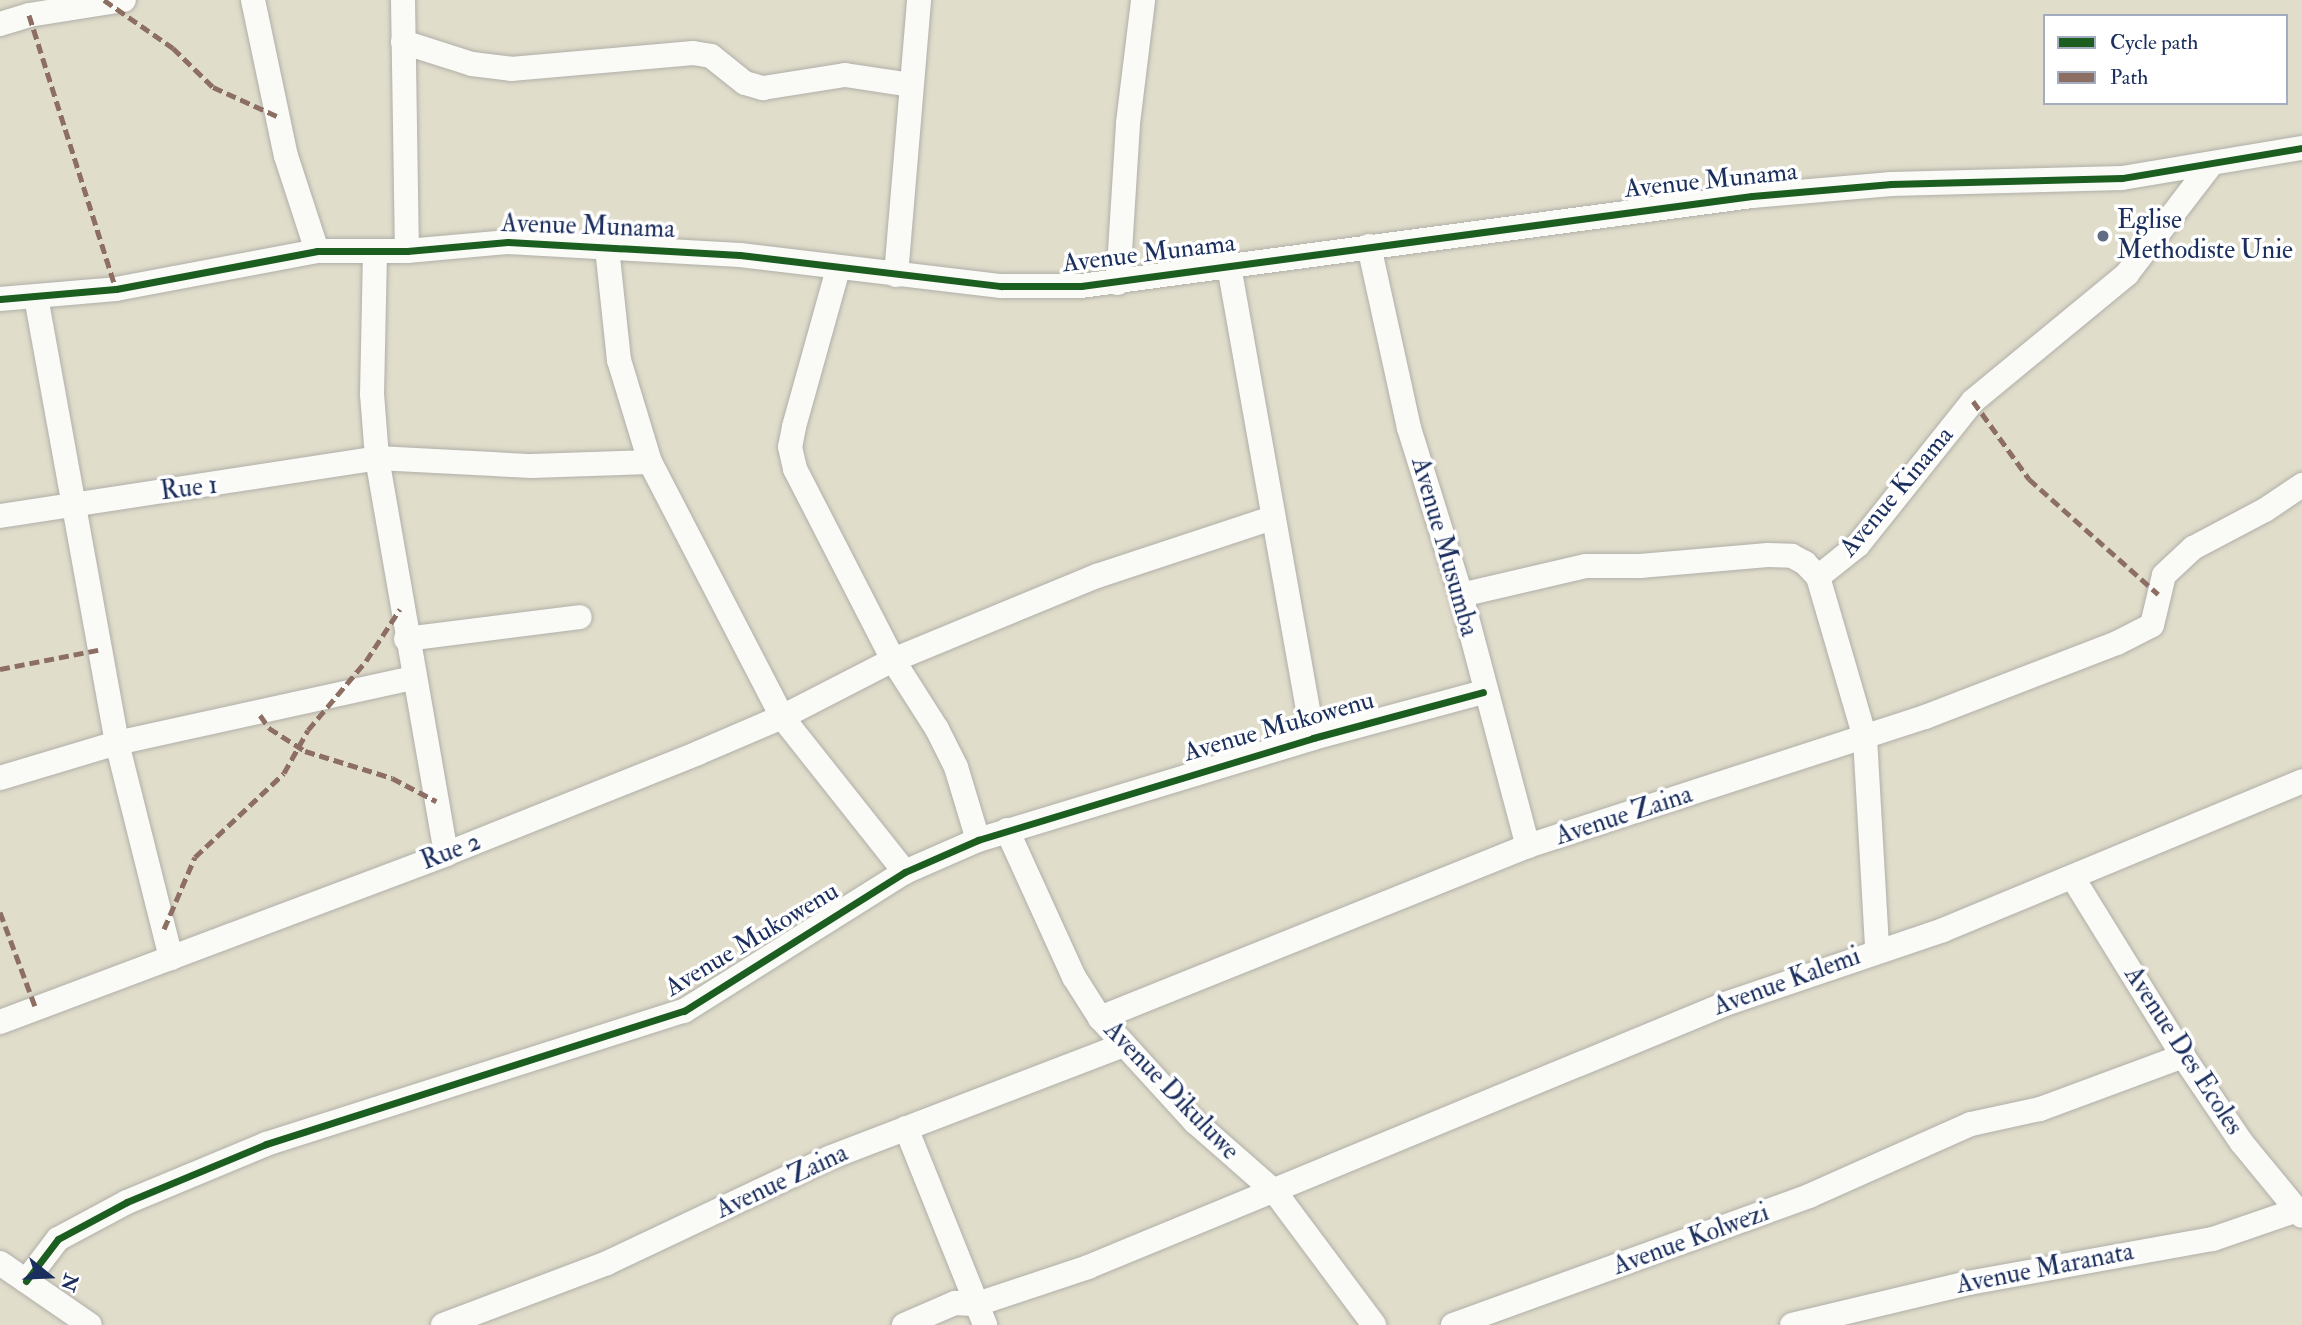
<!DOCTYPE html>
<html>
<head>
<meta charset="utf-8">
<style>
	body { margin:0 }
	#map { position:relative; width:2302px; height:1325px; overflow:hidden; background:#e1ddcb; font-family:"IM FELL Double Pica",serif }
	div>[style] { position:absolute }
	.roads { filter:drop-shadow(0 0 2px #b0afa8) drop-shadow(0 0 2px #b0afa8) }
	.minor>* { height:24px; margin:-12px; padding:0 12px; transform-origin:12px; border-radius:12px; background:#fafaf7 }
	.quiet>* { height:5px; margin-top:-2.5px; transform-origin:0; background:repeating-linear-gradient(90deg,#8d6e63 0 10px,transparent 0 15px) }
	.cycleway>* { height:7px; margin:-3.5px; padding:0 3.5px; transform-origin:3.5px; border-radius:3.5px; background:#1b5e20 }
	.dots>* { width:19px; height:19px; translate:-50% -50%; box-sizing:border-box; border:4px solid #fff; border-radius:50% }
	span { translate:-50% -50%; white-space:nowrap; text-align:center; line-height:1.15; -webkit-text-stroke:7px #fff; paint-order:stroke }
	.street-label { font-size:26px; color:#1b2f5e }
	.poi-label { font-size:26px; color:#1b2f5e }
	.left { translate:0 -50%; text-align:left }
	.legend { position:absolute; left:2043px; top:14px; width:245px; height:91px; box-sizing:border-box; background:#fff; border:2px solid #a4acbf; margin:0; padding:9px 12px; list-style:none; font-size:21px; color:#1b2f5e }
	.legend li { display:flex; align-items:center; gap:14px; height:35px }
	.legend b { width:35px; border:2px solid #a4acbf }
	.north { position:absolute; left:14px; top:1241px; width:70px; height:70px; -webkit-text-stroke:5px #fff; paint-order:stroke; rotate:108deg; font-size:19px; font-weight:700; line-height:28px; text-align:center; color:#1b2f5e }
	.north::after { content:''; display:block; margin:auto; width:24px; height:32px; background:#1b2f5e; clip-path:polygon(50% 0,100% 100%,50% 72%,0 100%) }
</style>
</head>
<body>
<div id="map">
	<div class="roads">
		<div class="minor">
			<div style="left:253px;top:0;width:159px;rotate:78.1deg"></div>
			<div style="left:286px;top:156px;width:100px;rotate:71.9deg"></div>
			<div style="left:403px;top:0;width:251px;rotate:89.1deg"></div>
			<div style="left:0;top:24px;width:30px;rotate:-17deg"></div>
			<div style="left:29px;top:15px;width:96px;rotate:-9deg"></div>
			<div style="left:403px;top:42px;width:72px;rotate:17.7deg"></div>
			<div style="left:472px;top:64px;width:39px;rotate:7deg"></div>
			<div style="left:511px;top:69px;width:183px;rotate:-5deg"></div>
			<div style="left:693px;top:53px;width:18px;rotate:9deg"></div>
			<div style="left:711px;top:56px;width:43px;rotate:38.5deg"></div>
			<div style="left:745px;top:83px;width:19px;rotate:16deg"></div>
			<div style="left:763px;top:88px;width:83px;rotate:-9deg"></div>
			<div style="left:845px;top:75px;width:67px;rotate:8.6deg"></div>
			<div style="left:1369px;top:246px;width:186px;rotate:77.6deg"></div>
			<div style="left:1409px;top:428px;width:175px;rotate:72.7deg"></div>
			<div style="left:1461px;top:595px;width:260px;rotate:75.1deg"></div>
			<div style="left:607px;top:248px;width:113px;rotate:83.9deg"></div>
			<div style="left:619px;top:360px;width:107px;rotate:73.1deg"></div>
			<div style="left:650px;top:462px;width:287px;rotate:62.6deg"></div>
			<div style="left:782px;top:717px;width:198px;rotate:51.6deg"></div>
			<div style="left:375px;top:252px;width:142px;rotate:91.2deg"></div>
			<div style="left:372px;top:394px;width:64px;rotate:85.5deg"></div>
			<div style="left:377px;top:458px;width:402px;rotate:80.1deg"></div>
			<div style="left:1229px;top:266px;width:479px;rotate:79.9deg"></div>
			<div style="left:838px;top:269px;width:164px;rotate:105.6deg"></div>
			<div style="left:794px;top:427px;width:20px;rotate:101deg"></div>
			<div style="left:790px;top:447px;width:23px;rotate:77deg"></div>
			<div style="left:795px;top:469px;width:215px;rotate:62.8deg"></div>
			<div style="left:893px;top:660px;width:82px;rotate:57.5deg"></div>
			<div style="left:937px;top:729px;width:42px;rotate:63.4deg"></div>
			<div style="left:956px;top:767px;width:76px;rotate:73.2deg"></div>
			<div style="left:896px;top:275px;width:276px;rotate:-85.2deg"></div>
			<div style="left:1118px;top:283px;width:160px;rotate:-86.4deg"></div>
			<div style="left:1128px;top:123px;width:124px;rotate:-83deg"></div>
			<div style="left:36px;top:297px;width:453px;rotate:79.7deg"></div>
			<div style="left:117px;top:743px;width:222px;rotate:75.9deg"></div>
			<div style="left:0;top:299px;width:116px;rotate:-4.9deg"></div>
			<div style="left:116px;top:289px;width:205px;rotate:-10.7deg"></div>
			<div style="left:317px;top:251px;width:90px"></div>
			<div style="left:407px;top:251px;width:101px;rotate:-5.1deg"></div>
			<div style="left:508px;top:242px;width:232px;rotate:3.2deg"></div>
			<div style="left:740px;top:255px;width:263px;rotate:6.8deg"></div>
			<div style="left:1001px;top:286px;width:80px"></div>
			<div style="left:1081px;top:286px;width:677px;rotate:-7.64deg"></div>
			<div style="left:1752px;top:196px;width:140px;rotate:-4.9deg"></div>
			<div style="left:1891px;top:184px;width:231px;rotate:-1.5deg"></div>
			<div style="left:2122px;top:178px;width:182px;rotate:-9.5deg"></div>
			<div style="left:0;top:516px;width:381px;rotate:-8.7deg"></div>
			<div style="left:377px;top:458px;width:155px;rotate:3deg"></div>
			<div style="left:532px;top:466px;width:118px;rotate:-1.9deg"></div>
			<div style="left:1818px;top:577px;width:51px;rotate:-38.7deg"></div>
			<div style="left:1858px;top:545px;width:184px;rotate:-51.4deg"></div>
			<div style="left:1973px;top:401px;width:200px;rotate:-39.5deg"></div>
			<div style="left:2127px;top:274px;width:135px;rotate:-52.5deg"></div>
			<div style="left:1461px;top:595px;width:128px;rotate:-13.1deg"></div>
			<div style="left:1586px;top:566px;width:54px"></div>
			<div style="left:1640px;top:566px;width:128px;rotate:-4.9deg"></div>
			<div style="left:1768px;top:555px;width:24px;rotate:2deg"></div>
			<div style="left:1792px;top:556px;width:15px;rotate:28deg"></div>
			<div style="left:1805px;top:563px;width:19px;rotate:47deg"></div>
			<div style="left:1818px;top:577px;width:168px;rotate:73.7deg"></div>
			<div style="left:1865px;top:738px;width:211px;rotate:86.7deg"></div>
			<div style="left:406px;top:639px;width:175px;rotate:-7.2deg"></div>
			<div style="left:0;top:778px;width:122px;rotate:-16.7deg"></div>
			<div style="left:117px;top:743px;width:303px;rotate:-12.4deg"></div>
			<div style="left:1007px;top:830px;width:162px;rotate:65.5deg"></div>
			<div style="left:1074px;top:977px;width:49px;rotate:57.6deg"></div>
			<div style="left:1100px;top:1018px;width:141px;rotate:47.6deg"></div>
			<div style="left:1195px;top:1122px;width:106px;rotate:41.2deg"></div>
			<div style="left:1275px;top:1192px;width:166px;rotate:53.3deg"></div>
			<div style="left:2073px;top:878px;width:209px;rotate:58.3deg"></div>
			<div style="left:2183px;top:1056px;width:105px;rotate:55.9deg"></div>
			<div style="left:2242px;top:1143px;width:94px;rotate:50.6deg"></div>
			<div style="left:1100px;top:1018px;width:461px;rotate:-21.9deg"></div>
			<div style="left:1528px;top:846px;width:417px;rotate:-18deg"></div>
			<div style="left:1925px;top:717px;width:206px;rotate:-21.1deg"></div>
			<div style="left:2117px;top:643px;width:39px;rotate:-27deg"></div>
			<div style="left:2152px;top:625px;width:51px;rotate:-76.5deg"></div>
			<div style="left:2164px;top:575px;width:40px;rotate:-43deg"></div>
			<div style="left:2193px;top:548px;width:81px;rotate:-27.8deg"></div>
			<div style="left:2265px;top:510px;width:45px;rotate:-34deg"></div>
			<div style="left:0;top:1022px;width:477px;rotate:-20.6deg"></div>
			<div style="left:446px;top:854px;width:271px;rotate:-21.8deg"></div>
			<div style="left:698px;top:753px;width:91px;rotate:-23.2deg"></div>
			<div style="left:782px;top:717px;width:125px;rotate:-27.2deg"></div>
			<div style="left:893px;top:660px;width:221px;rotate:-22.4deg"></div>
			<div style="left:1097px;top:576px;width:184px;rotate:-18.3deg"></div>
			<div style="left:906px;top:1128px;width:212px;rotate:68.1deg"></div>
			<div style="left:0;top:1263px;width:109px;rotate:34.6deg"></div>
			<div style="left:26px;top:1281px;width:53px;rotate:-52.7deg"></div>
			<div style="left:58px;top:1239px;width:78px;rotate:-28.2deg"></div>
			<div style="left:127px;top:1202px;width:151px;rotate:-22.6deg"></div>
			<div style="left:266px;top:1144px;width:439px;rotate:-17.7deg"></div>
			<div style="left:684px;top:1011px;width:261px;rotate:-32.2deg"></div>
			<div style="left:905px;top:872px;width:80px;rotate:-23.7deg"></div>
			<div style="left:978px;top:840px;width:350px;rotate:-16.9deg"></div>
			<div style="left:1313px;top:738px;width:176px;rotate:-15.1deg"></div>
			<div style="left:443px;top:1325px;width:175px;rotate:-20.7deg"></div>
			<div style="left:607px;top:1263px;width:246px;rotate:-25.3deg"></div>
			<div style="left:829px;top:1158px;width:316px;rotate:-21deg"></div>
			<div style="left:904px;top:1325px;width:56px;rotate:-23.3deg"></div>
			<div style="left:955px;top:1303px;width:22px;rotate:3deg"></div>
			<div style="left:977px;top:1304px;width:117px;rotate:-18.4deg"></div>
			<div style="left:1088px;top:1267px;width:689px;rotate:-22.43deg"></div>
			<div style="left:1725px;top:1004px;width:230px;rotate:-18.7deg"></div>
			<div style="left:1943px;top:930px;width:389px;rotate:-22.5deg"></div>
			<div style="left:1453px;top:1325px;width:379px;rotate:-19.9deg"></div>
			<div style="left:1809px;top:1196px;width:177px;rotate:-24deg"></div>
			<div style="left:1971px;top:1124px;width:71px;rotate:-12.3deg"></div>
			<div style="left:2040px;top:1109px;width:153px;rotate:-20.3deg"></div>
			<div style="left:1792px;top:1325px;width:181px;rotate:-13.4deg"></div>
			<div style="left:1968px;top:1283px;width:249px;rotate:-10.2deg"></div>
			<div style="left:2213px;top:1239px;width:89px;rotate:-19deg"></div>
		</div>
	</div>
	<div class="quiet">
		<div style="left:104px;top:0;width:84px;rotate:34.8deg"></div>
		<div style="left:173px;top:48px;width:56px;rotate:44.3deg"></div>
		<div style="left:213px;top:87px;width:70px;rotate:24.4deg"></div>
		<div style="left:29px;top:15px;width:287px;rotate:72.4deg"></div>
		<div style="left:1973px;top:401px;width:96px;rotate:54.3deg"></div>
		<div style="left:2029px;top:479px;width:173px;rotate:41.7deg"></div>
		<div style="left:0;top:669px;width:100px;rotate:-11deg"></div>
		<div style="left:260px;top:715px;width:16px;rotate:55deg"></div>
		<div style="left:269px;top:728px;width:43px;rotate:32.6deg"></div>
		<div style="left:305px;top:751px;width:91px;rotate:17.2deg"></div>
		<div style="left:392px;top:778px;width:50px;rotate:27.6deg"></div>
		<div style="left:0;top:912px;width:103px;rotate:69.6deg"></div>
		<div style="left:164px;top:929px;width:78px;rotate:-66.7deg"></div>
		<div style="left:195px;top:857px;width:122px;rotate:-43.3deg"></div>
		<div style="left:284px;top:773px;width:49px;rotate:-60.8deg"></div>
		<div style="left:308px;top:730px;width:90px;rotate:-50deg"></div>
		<div style="left:366px;top:661px;width:62px;rotate:-56.8deg"></div>
	</div>
	<div class="cycleway">
		<div style="left:0;top:299px;width:116px;rotate:-4.9deg"></div>
		<div style="left:116px;top:289px;width:205px;rotate:-10.7deg"></div>
		<div style="left:317px;top:251px;width:90px"></div>
		<div style="left:407px;top:251px;width:101px;rotate:-5.1deg"></div>
		<div style="left:508px;top:242px;width:232px;rotate:3.2deg"></div>
		<div style="left:740px;top:255px;width:263px;rotate:6.8deg"></div>
		<div style="left:1001px;top:286px;width:80px"></div>
		<div style="left:1081px;top:286px;width:677px;rotate:-7.64deg"></div>
		<div style="left:1752px;top:196px;width:140px;rotate:-4.9deg"></div>
		<div style="left:1891px;top:184px;width:231px;rotate:-1.5deg"></div>
		<div style="left:2122px;top:178px;width:182px;rotate:-9.5deg"></div>
		<div style="left:26px;top:1281px;width:53px;rotate:-52.7deg"></div>
		<div style="left:58px;top:1239px;width:78px;rotate:-28.2deg"></div>
		<div style="left:127px;top:1202px;width:151px;rotate:-22.6deg"></div>
		<div style="left:266px;top:1144px;width:439px;rotate:-17.7deg"></div>
		<div style="left:684px;top:1011px;width:261px;rotate:-32.2deg"></div>
		<div style="left:905px;top:872px;width:80px;rotate:-23.7deg"></div>
		<div style="left:978px;top:840px;width:350px;rotate:-16.9deg"></div>
		<div style="left:1313px;top:738px;width:176px;rotate:-15.1deg"></div>
	</div>
	<div class="dots">
		<div style="left:2103px;top:236px;background:#606c84"></div>
	</div>
	<div class="street-label">
		<span style="left:1711px;top:181px;rotate:-6deg">Avenue Munama</span>
		<span style="left:588px;top:227px;rotate:2deg">Avenue Munama</span>
		<span style="left:1149px;top:254px;rotate:-7deg">Avenue Munama</span>
		<span style="left:189px;top:489px;rotate:-7deg">Rue 1</span>
		<span style="left:1897px;top:492px;rotate:-50deg">Avenue Kinama</span>
		<span style="left:1444px;top:547px;rotate:74deg">Avenue Musumba</span>
		<span style="left:1279px;top:727px;rotate:-16deg">Avenue Mukowenu</span>
		<span style="left:1624px;top:816px;rotate:-18deg">Avenue Zaina</span>
		<span style="left:451px;top:852px;rotate:-21deg">Rue 2</span>
		<span style="left:752px;top:940px;rotate:-31deg">Avenue Mukowenu</span>
		<span style="left:1787px;top:982px;rotate:-20deg">Avenue Kalemi</span>
		<span style="left:2183px;top:1051px;rotate:57deg">Avenue Des Ecoles</span>
		<span style="left:1171px;top:1091px;rotate:46deg">Avenue Dikuluwe</span>
		<span style="left:782px;top:1182px;rotate:-25deg">Avenue Zaina</span>
		<span style="left:1691px;top:1240px;rotate:-20deg">Avenue Kolwezi</span>
		<span style="left:2045px;top:1269px;rotate:-11deg">Avenue Maranata</span>
	</div>
	<div class="poi-label">
		<span class="left" style="left:2117px;top:236px">Eglise<br>Methodiste Unie</span>
	</div>
	<ul class="legend">
	<li><b style="height:9px;background:#1b5e20"></b>Cycle path</li>
	<li><b style="height:9px;background:#8d6e63"></b>Path</li>
	</ul>
	<div class="north">N</div>
</div>
</body>
</html>
